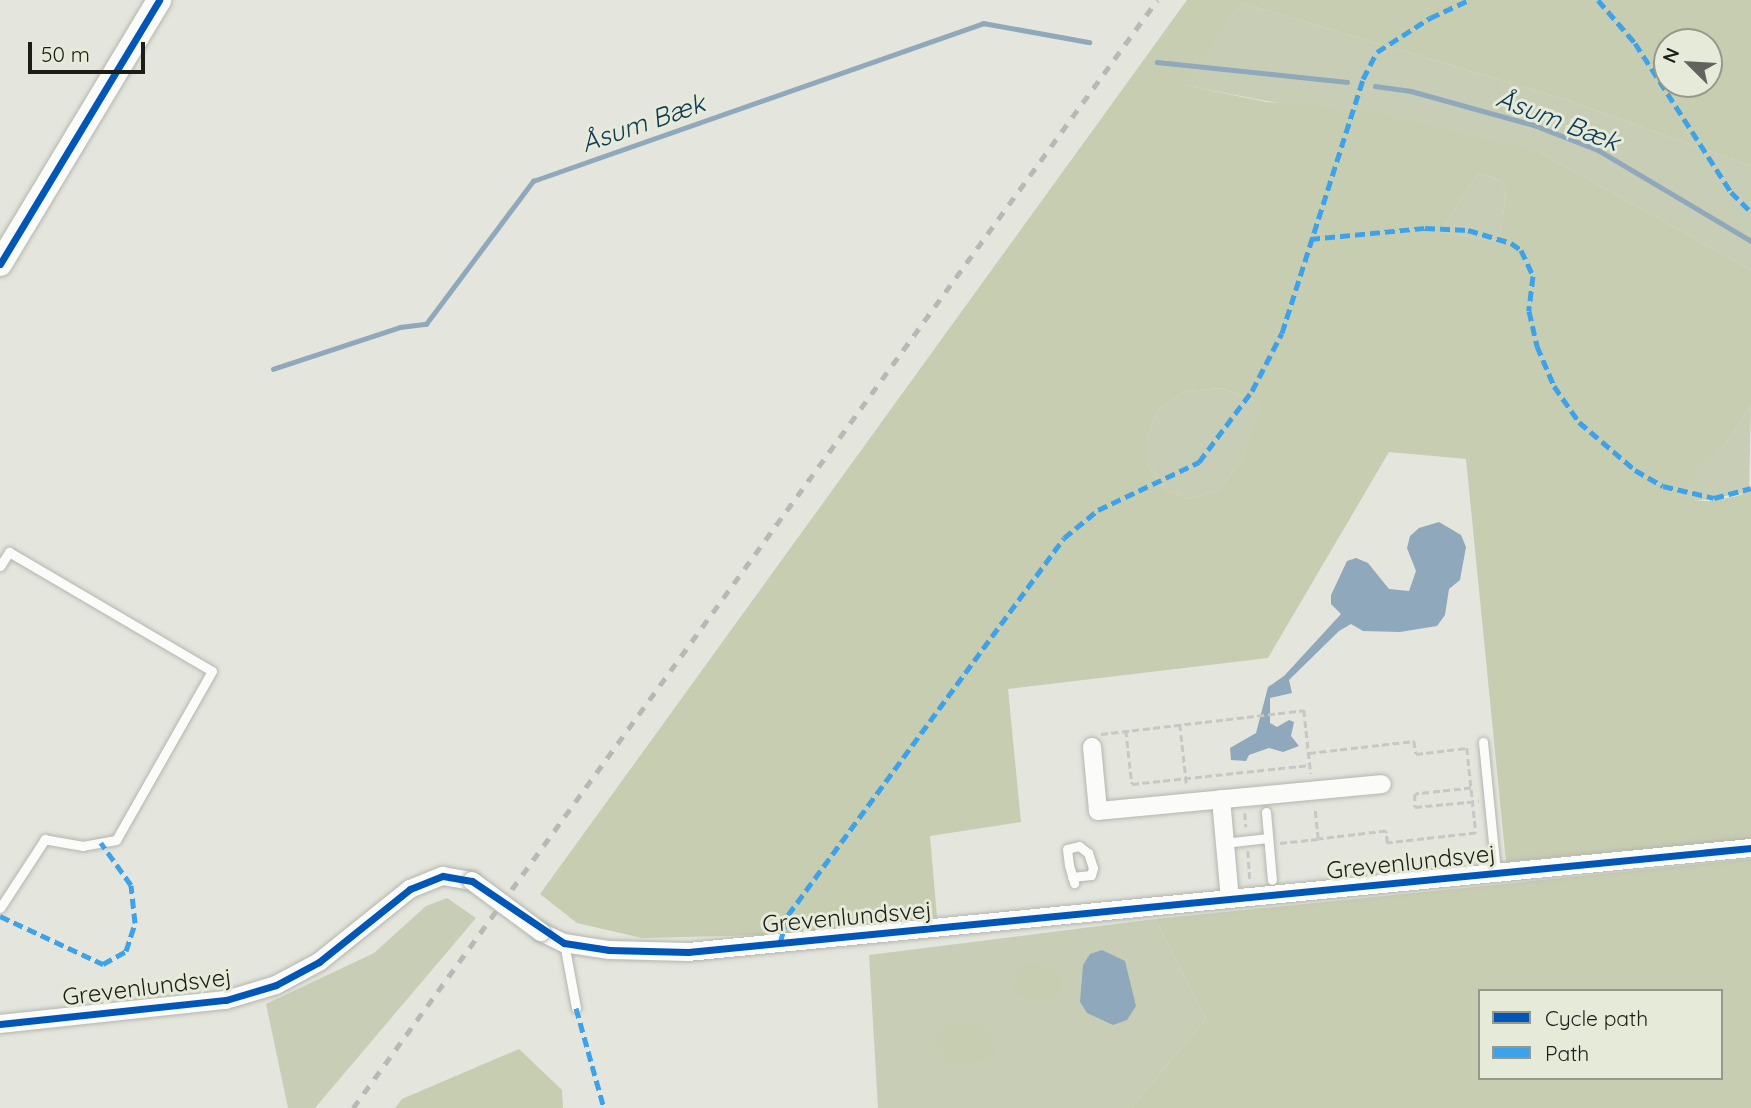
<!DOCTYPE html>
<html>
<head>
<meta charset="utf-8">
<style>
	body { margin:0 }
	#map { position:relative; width:1751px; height:1108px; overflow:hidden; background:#e4e6dd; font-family:Quicksand,sans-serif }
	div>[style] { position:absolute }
	.green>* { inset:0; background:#c8ceb6 }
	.forest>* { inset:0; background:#c7cdb1 }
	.water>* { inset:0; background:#8fa8bb }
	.stream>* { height:4.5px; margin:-2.25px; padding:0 2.25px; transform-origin:2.25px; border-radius:2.25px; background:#8fa8bb }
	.path>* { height:2.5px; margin-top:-1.25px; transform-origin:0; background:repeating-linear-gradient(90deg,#c7c7c5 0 7px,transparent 0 10.5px) }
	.roads { filter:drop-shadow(0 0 2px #b4b6ae) drop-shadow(0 0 2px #b4b6ae) }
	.lane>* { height:9px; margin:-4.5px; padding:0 4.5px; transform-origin:4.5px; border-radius:4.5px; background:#fbfbfa }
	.street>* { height:18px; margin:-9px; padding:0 9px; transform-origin:9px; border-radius:9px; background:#fbfbfa }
	.secondary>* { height:24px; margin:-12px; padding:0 12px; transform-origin:12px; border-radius:12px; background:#fbfbfa }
	.rail>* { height:4.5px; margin-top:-2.25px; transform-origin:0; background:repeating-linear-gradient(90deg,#b8b8b7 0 9px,transparent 0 18px) }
	.bridges { filter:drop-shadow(0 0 2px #b4b6ae) drop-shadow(0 0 2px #b4b6ae) }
	.street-bridge>* { height:18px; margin:-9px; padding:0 9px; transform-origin:9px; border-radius:9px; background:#fbfbfa }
	.quiet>* { height:5px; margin-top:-2.5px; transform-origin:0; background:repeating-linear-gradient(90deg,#3da2ea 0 10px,transparent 0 15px) }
	.cycleway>* { height:7px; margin:-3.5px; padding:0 3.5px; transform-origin:3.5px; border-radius:3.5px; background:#0057b8 }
	span { translate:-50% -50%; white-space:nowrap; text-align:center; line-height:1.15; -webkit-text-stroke:6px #e6ead9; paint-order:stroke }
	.street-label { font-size:24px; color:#1c1d17 }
	.water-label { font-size:26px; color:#0d3958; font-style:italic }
	.legend { position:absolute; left:1478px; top:989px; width:245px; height:91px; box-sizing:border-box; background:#e6ead9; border:2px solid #95988b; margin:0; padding:9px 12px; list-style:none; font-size:21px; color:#1c1d17 }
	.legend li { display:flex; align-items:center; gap:14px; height:35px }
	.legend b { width:35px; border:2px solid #95988b }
	.north { position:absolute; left:1653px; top:28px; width:70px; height:70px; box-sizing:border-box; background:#e6ead9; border:2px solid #95988b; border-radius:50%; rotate:294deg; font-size:19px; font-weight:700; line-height:28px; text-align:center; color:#1c1d17 }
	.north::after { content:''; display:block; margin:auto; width:24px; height:32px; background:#62635c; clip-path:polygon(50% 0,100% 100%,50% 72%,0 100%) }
	.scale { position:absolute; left:28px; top:42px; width:117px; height:32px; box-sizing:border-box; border:4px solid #1c1d17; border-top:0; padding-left:9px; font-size:21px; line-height:24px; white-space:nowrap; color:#1c1d17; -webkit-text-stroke:5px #e6ead9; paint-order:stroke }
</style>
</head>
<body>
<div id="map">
	<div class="green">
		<div style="clip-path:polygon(1242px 3px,1570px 101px,1751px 166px,1751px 270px,1539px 152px,1182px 85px)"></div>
		<div style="clip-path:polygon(1478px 173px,1502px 181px,1506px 195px,1499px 242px,1440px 232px)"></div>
		<div style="clip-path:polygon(1222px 388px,1258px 402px,1261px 411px,1241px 461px,1218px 491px,1189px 499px,1165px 490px,1147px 463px,1147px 438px,1158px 410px,1186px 391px)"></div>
		<div style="clip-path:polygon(1751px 406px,1749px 492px,1696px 501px,1689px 490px,1695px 470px,1723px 447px)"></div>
		<div style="clip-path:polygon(447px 898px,476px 918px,315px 1108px,288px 1108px,266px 1004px,374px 953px,426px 906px)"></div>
		<div style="clip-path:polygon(1155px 919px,1206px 1019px,1131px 1108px,878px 1108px,869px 955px)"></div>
	</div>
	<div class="forest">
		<div style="clip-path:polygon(evenodd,1187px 0,1751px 0,1751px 166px,1570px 101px,1242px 3px,1183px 85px,1267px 102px,1376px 112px,1539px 152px,1751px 270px,1751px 406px,1723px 447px,1696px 470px,1689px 490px,1696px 501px,1709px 501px,1738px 496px,1751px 489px,1751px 839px,1506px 862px,1466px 459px,1389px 452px,1268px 658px,1008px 689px,1021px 822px,930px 836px,937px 917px,769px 935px,642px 938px,577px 923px,540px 894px,1187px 0,1709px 42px,1709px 84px,1667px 84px,1667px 42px,1709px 42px,1187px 0,1478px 173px,1502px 181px,1506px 195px,1499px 242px,1440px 232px,1478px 173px,1187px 0,1222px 388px,1258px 402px,1260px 411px,1241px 461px,1218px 491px,1189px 499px,1165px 490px,1147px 463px,1147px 438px,1158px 410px,1186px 391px,1222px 388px)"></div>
		<div style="clip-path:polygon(evenodd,1751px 859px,1751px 1108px,1131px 1108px,1206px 1019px,1155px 919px,1751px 859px,1480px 991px,1721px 991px,1721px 1078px,1480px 1078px,1480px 991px)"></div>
		<div style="clip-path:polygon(1033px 962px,1060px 972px,1063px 984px,1056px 996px,1043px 1004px,1014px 993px,1017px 969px)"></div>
		<div style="clip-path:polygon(956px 1021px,986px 1026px,996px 1047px,992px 1056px,968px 1066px,949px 1062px,936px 1042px,940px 1032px)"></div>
		<div style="clip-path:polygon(519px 1049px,562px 1090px,563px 1108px,395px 1108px,402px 1099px)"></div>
	</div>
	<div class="water">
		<div style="clip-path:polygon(1439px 522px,1461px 535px,1466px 547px,1460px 580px,1449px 589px,1445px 615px,1437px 626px,1400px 632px,1363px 631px,1351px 624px,1339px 631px,1289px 680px,1292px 693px,1270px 698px,1270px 723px,1277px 727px,1289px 720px,1294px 722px,1291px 736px,1299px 746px,1283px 752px,1269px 748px,1249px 755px,1246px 761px,1231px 760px,1230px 748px,1256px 733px,1268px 687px,1284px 676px,1341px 614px,1331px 604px,1331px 595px,1347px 561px,1356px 558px,1368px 563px,1389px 589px,1409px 591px,1416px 571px,1407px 548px,1410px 536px,1419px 528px)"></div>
		<div style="clip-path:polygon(1102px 950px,1125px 961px,1136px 1006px,1127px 1020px,1113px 1025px,1087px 1013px,1080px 1002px,1083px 965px,1090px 954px)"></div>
	</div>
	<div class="stream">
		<div style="left:1157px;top:62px;width:191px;rotate:6deg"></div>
		<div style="left:1375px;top:86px;width:36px;rotate:8deg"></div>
		<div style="left:1411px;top:91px;width:128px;rotate:15.5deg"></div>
		<div style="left:1534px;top:125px;width:69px;rotate:21.3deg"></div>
		<div style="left:1598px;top:150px;width:178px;rotate:30.7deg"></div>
		<div style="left:273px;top:369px;width:134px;rotate:-18.3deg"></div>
		<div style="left:400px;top:327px;width:26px;rotate:-7deg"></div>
		<div style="left:426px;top:324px;width:179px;rotate:-53.2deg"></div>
		<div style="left:533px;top:181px;width:477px;rotate:-19.3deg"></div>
		<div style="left:983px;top:23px;width:108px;rotate:10.2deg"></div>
	</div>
	<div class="path">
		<div style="left:1180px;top:724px;width:63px;rotate:83.7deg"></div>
		<div style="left:1126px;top:730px;width:54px;rotate:83.7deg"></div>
		<div style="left:1132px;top:784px;width:179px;rotate:-6.1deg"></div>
		<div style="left:1101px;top:734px;width:204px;rotate:-6.7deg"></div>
		<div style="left:1304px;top:710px;width:64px;rotate:83.8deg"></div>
		<div style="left:1309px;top:753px;width:106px;rotate:-6.5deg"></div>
		<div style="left:1414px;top:741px;width:13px;rotate:81deg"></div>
		<div style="left:1416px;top:754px;width:51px;rotate:-6.7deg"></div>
		<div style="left:1467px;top:748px;width:85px;rotate:84deg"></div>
		<div style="left:1476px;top:833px;width:90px;rotate:173.6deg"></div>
		<div style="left:1387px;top:843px;width:12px;rotate:-95deg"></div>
		<div style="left:1386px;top:831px;width:68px;rotate:173.3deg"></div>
		<div style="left:1318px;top:839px;width:31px;rotate:-96deg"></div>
		<div style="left:1471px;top:788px;width:56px;rotate:173.9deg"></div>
		<div style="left:1415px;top:794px;width:13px;rotate:90deg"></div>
		<div style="left:1415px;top:807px;width:64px;rotate:-5.4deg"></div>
		<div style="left:1245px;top:813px;width:14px;rotate:86deg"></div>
		<div style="left:1280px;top:843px;width:38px;rotate:-6deg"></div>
		<div style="left:1248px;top:851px;width:28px;rotate:86deg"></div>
	</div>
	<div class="roads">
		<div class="lane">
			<div style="left:0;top:566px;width:17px;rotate:-57deg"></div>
			<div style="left:9px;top:552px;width:235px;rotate:30.4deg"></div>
			<div style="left:212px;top:671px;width:194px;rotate:119.6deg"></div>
			<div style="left:116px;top:840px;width:34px;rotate:170deg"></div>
			<div style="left:83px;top:846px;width:39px;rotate:-170deg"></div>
			<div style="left:45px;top:839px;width:82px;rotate:123.1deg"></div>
			<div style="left:1483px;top:742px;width:132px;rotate:84.3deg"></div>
			<div style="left:1266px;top:812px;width:68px;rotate:85deg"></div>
			<div style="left:1224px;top:843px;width:44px;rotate:-6.5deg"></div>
			<div style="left:1072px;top:877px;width:19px;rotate:-6deg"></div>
			<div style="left:1091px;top:875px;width:7px;rotate:-74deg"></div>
			<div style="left:1093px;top:868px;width:16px;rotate:-108deg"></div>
			<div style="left:1088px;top:853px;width:11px;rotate:-142deg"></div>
			<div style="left:1079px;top:846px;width:12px;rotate:166deg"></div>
			<div style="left:1067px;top:849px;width:16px;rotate:83deg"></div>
			<div style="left:1069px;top:865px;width:19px;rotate:74deg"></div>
			<div style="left:564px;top:943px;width:66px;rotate:79.5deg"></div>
		</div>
		<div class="street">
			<div style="left:1092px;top:747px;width:64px;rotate:84.6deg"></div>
			<div style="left:1098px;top:811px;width:285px;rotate:-5.4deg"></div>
			<div style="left:1221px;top:799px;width:100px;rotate:84.9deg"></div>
			<div style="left:541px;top:932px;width:25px;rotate:26deg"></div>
			<div style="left:564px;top:943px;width:46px;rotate:8.8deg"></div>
			<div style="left:609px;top:950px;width:79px;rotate:1.5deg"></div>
			<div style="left:688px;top:952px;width:1068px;rotate:-5.59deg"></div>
			<div style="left:0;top:1024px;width:227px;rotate:-6.1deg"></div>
			<div style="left:226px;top:1000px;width:52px;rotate:-16.7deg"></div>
			<div style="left:276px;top:985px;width:49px;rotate:-28.1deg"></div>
			<div style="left:319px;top:962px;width:117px;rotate:-38.7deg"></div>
			<div style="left:410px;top:889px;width:35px;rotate:-22deg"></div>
			<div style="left:443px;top:876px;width:29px;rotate:10deg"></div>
		</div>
		<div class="secondary">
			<div style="left:0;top:264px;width:308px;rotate:-58.9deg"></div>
		</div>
	</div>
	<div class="rail">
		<div style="left:353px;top:1108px;width:1369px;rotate:-54.03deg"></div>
	</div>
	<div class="bridges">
		<div class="street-bridge">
			<div style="left:472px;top:881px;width:86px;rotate:36.5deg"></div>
		</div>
	</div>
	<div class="quiet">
		<div style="left:1598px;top:0;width:57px;rotate:49.3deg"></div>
		<div style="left:1635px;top:43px;width:177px;rotate:57.2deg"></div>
		<div style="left:1731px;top:192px;width:28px;rotate:45deg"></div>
		<div style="left:1310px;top:239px;width:116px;rotate:-5.5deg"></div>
		<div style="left:1425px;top:228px;width:43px;rotate:2.7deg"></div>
		<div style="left:1468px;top:230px;width:45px;rotate:16.8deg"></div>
		<div style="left:1511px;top:243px;width:12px;rotate:35deg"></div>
		<div style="left:1521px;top:250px;width:29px;rotate:65deg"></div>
		<div style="left:1533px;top:276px;width:35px;rotate:97deg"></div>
		<div style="left:1529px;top:311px;width:36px;rotate:77deg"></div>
		<div style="left:1537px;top:346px;width:43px;rotate:67deg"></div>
		<div style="left:1554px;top:386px;width:44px;rotate:55.2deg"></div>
		<div style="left:1579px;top:422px;width:74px;rotate:40.6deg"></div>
		<div style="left:1635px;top:470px;width:32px;rotate:30deg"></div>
		<div style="left:1663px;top:486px;width:52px;rotate:13.2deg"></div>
		<div style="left:1714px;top:498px;width:38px;rotate:-15deg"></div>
		<div style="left:0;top:916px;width:114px;rotate:25deg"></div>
		<div style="left:103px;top:964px;width:26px;rotate:-29deg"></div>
		<div style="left:126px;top:951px;width:29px;rotate:-72deg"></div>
		<div style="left:135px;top:923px;width:38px;rotate:-96deg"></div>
		<div style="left:131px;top:885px;width:52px;rotate:-125.5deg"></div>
		<div style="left:780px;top:943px;width:29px;rotate:-74deg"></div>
		<div style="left:788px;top:915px;width:467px;rotate:-53.8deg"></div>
		<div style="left:1064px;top:538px;width:44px;rotate:-39.5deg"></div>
		<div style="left:1098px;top:510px;width:112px;rotate:-25.4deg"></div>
		<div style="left:1199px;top:462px;width:89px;rotate:-53.3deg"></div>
		<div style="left:1252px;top:391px;width:65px;rotate:-62.7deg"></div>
		<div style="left:1282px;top:333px;width:267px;rotate:-72.3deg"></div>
		<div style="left:1363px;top:79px;width:30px;rotate:-63deg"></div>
		<div style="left:1377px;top:52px;width:63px;rotate:-32.7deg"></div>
		<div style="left:1430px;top:18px;width:43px;rotate:-24.8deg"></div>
		<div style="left:576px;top:1008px;width:104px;rotate:74.4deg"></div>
	</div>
	<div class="cycleway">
		<div style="left:0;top:264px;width:308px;rotate:-58.9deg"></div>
		<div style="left:0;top:1024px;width:227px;rotate:-6.1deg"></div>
		<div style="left:226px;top:1000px;width:52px;rotate:-16.7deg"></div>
		<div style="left:276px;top:985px;width:49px;rotate:-28.1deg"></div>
		<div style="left:319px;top:962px;width:117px;rotate:-38.7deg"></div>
		<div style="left:410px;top:889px;width:35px;rotate:-22deg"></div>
		<div style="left:443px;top:876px;width:29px;rotate:10deg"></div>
		<div style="left:472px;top:881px;width:111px;rotate:34deg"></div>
		<div style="left:564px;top:943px;width:46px;rotate:8.8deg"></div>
		<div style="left:609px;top:950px;width:79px;rotate:1.5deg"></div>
		<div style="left:688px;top:952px;width:1068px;rotate:-5.59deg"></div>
	</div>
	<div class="street-label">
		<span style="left:1411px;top:862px;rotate:-6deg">Grevenlundsvej</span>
		<span style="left:847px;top:917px;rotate:-5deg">Grevenlundsvej</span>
		<span style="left:147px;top:987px;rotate:-7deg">Grevenlundsvej</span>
	</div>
	<div class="water-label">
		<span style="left:1558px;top:120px;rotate:21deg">Åsum Bæk</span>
		<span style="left:643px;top:123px;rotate:-19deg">Åsum Bæk</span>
	</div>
	<ul class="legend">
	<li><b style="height:9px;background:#0057b8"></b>Cycle path</li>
	<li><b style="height:9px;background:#3da2ea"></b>Path</li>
	</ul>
	<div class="north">N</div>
	<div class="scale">50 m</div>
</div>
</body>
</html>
